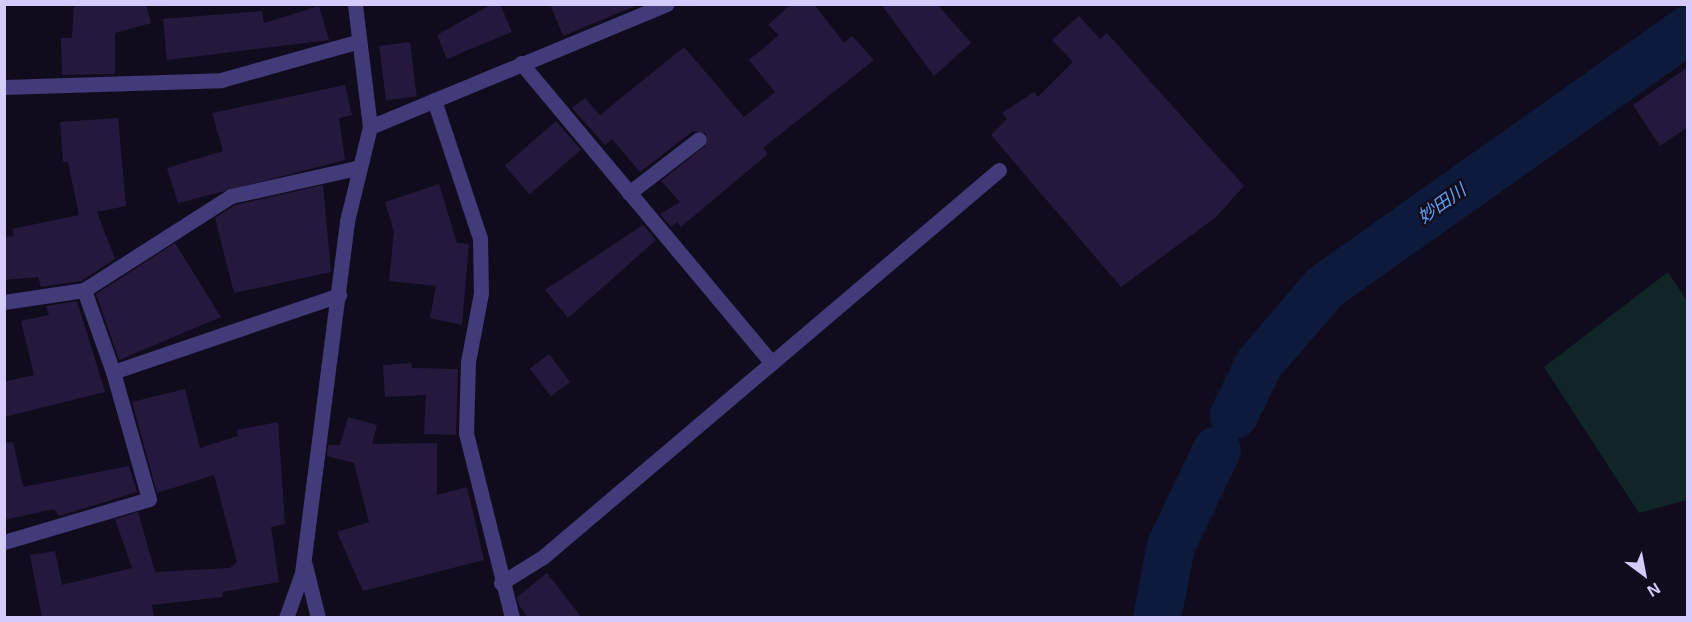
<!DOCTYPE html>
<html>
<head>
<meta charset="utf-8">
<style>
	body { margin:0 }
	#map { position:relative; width:1692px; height:622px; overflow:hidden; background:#110c1d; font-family:Helvetica,"Noto Sans JP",sans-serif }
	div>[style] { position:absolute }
	.green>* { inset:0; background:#102526 }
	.river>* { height:48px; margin:-24px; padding:0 24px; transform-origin:24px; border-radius:24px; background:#0d1a3b }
	.building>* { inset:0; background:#24193d; transform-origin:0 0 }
	.minor>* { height:15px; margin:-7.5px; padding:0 7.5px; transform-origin:7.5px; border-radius:7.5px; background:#423a79 }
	span { translate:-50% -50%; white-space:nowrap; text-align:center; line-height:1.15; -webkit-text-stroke:4.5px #110c1d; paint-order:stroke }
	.water-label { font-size:18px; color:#5ea1f7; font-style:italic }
	.frame { position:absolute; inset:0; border:6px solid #d5cbfc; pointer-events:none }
	.north { position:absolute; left:1614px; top:544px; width:60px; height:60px; -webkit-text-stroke:4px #110c1d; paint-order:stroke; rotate:148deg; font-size:16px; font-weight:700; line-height:24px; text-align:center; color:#d5cbfc }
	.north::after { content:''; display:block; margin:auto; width:21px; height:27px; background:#d5cbfc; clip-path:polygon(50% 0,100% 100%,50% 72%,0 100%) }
</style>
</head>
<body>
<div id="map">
	<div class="green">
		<div style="clip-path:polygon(1668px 272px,1687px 301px,1687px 500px,1639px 513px,1544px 367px)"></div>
	</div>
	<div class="river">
		<div style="left:1234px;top:415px;width:57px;rotate:-63.9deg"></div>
		<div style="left:1259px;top:364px;width:101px;rotate:-49.4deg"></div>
		<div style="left:1325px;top:287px;width:445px;rotate:-35.3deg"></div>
		<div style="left:1157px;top:618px;width:73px;rotate:-79deg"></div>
		<div style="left:1171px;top:546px;width:106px;rotate:-64.4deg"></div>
	</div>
	<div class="building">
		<div style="clip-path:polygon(74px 4px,146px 4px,151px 23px,115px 33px,115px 74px,62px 75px,61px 38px,72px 38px)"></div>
		<div style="clip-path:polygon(492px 4px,500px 4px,512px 32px,447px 59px,437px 35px)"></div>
		<div style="clip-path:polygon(550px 4px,640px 4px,563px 36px)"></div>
		<div style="clip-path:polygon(791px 4px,814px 4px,844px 43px,852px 36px,874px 60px,763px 148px,768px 154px,681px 227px,677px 222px,671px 227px,660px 214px,680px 202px,661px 181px,705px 146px,706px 133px,693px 131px,640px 172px,612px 139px,605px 145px,572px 108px,585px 98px,600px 115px,684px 47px,744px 117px,775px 92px,749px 60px,779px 35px,768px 25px)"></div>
		<div style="clip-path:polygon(881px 4px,937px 4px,971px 43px,934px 76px)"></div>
		<div style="clip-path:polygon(319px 6px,329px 40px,167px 60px,163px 19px,262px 11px,264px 23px)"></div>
		<div style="clip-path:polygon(1079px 16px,1100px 39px,1107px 33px,1244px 186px,1216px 217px,1121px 287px,991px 135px,1007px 119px,1002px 113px,1034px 92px,1038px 97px,1073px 62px,1052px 40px)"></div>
		<div style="left:410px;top:42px;width:55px;height:31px;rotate:83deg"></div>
		<div style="clip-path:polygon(1688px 67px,1688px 127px,1660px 146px,1633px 105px)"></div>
		<div style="clip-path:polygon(345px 85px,352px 115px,339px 118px,345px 160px,178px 203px,167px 168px,223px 151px,212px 113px)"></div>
		<div style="clip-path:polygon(118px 118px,126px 206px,97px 212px,115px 259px,81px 281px,41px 287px,38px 277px,4px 280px,4px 237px,14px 236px,12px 229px,79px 215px,68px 162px,63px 162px,60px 122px)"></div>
		<div style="left:556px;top:121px;width:38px;height:68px;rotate:49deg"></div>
		<div style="clip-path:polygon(439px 184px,457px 243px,469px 244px,462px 325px,430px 318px,436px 286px,389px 281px,394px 232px,385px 202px)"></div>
		<div style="clip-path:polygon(323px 185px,331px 272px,234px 293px,215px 218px,235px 205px)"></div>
		<div style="clip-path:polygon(643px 225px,656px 240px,568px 318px,545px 290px)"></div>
		<div style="clip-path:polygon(175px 243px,221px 317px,119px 360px,96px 294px)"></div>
		<div style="clip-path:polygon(77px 301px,105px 392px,4px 417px,4px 382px,34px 375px,21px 321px,49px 315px,46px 306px)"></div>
		<div style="left:549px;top:354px;width:35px;height:24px;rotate:53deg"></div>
		<div style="clip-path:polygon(411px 363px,412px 368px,458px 369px,456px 435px,424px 434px,426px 395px,385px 397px,383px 365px)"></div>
		<div style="clip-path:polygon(185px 389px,200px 448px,238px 436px,237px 430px,278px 422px,285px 524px,271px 527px,279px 582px,223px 592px,222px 597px,152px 605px,154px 618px,42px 618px,30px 555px,55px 551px,62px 585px,132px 568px,115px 519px,138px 512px,155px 572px,230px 568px,237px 562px,214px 475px,157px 493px,132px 402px)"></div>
		<div style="clip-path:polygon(348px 417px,377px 425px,372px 444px,437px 443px,437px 495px,467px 487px,484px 560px,363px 591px,337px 532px,369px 522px,354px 463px,327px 456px,328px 445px,340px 445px)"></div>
		<div style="clip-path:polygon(13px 442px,23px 487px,129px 466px,137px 492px,59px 516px,54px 509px,4px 520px,4px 443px)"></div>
		<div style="clip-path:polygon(547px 573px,582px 618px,528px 618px,519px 605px,517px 597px)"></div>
	</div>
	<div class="minor">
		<div style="left:521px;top:63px;width:387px;rotate:50.1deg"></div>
		<div style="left:4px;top:87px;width:217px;rotate:-1.8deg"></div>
		<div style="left:221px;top:80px;width:140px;rotate:-15.7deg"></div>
		<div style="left:434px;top:100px;width:145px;rotate:71.6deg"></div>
		<div style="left:480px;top:238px;width:55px;rotate:89deg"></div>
		<div style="left:481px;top:293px;width:70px;rotate:100.7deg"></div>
		<div style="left:468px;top:362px;width:71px;rotate:91.6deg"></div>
		<div style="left:466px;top:433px;width:191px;rotate:76deg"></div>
		<div style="left:370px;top:127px;width:321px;rotate:-22.5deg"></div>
		<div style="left:629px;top:193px;width:88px;rotate:-37.6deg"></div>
		<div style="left:84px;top:290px;width:87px;rotate:70.5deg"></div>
		<div style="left:4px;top:302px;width:81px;rotate:-8.5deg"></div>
		<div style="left:84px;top:290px;width:174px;rotate:-32.6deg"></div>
		<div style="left:231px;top:196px;width:128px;rotate:-12.6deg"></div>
		<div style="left:4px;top:542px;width:151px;rotate:-16.5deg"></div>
		<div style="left:149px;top:499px;width:132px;rotate:-105.8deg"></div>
		<div style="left:113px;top:372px;width:239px;rotate:-18.8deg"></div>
		<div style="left:305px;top:565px;width:55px;rotate:76.2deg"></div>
		<div style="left:501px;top:583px;width:49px;rotate:-31.8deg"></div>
		<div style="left:543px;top:557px;width:598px;rotate:-40.32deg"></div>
		<div style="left:286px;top:618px;width:48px;rotate:-70.4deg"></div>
		<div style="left:302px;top:573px;width:355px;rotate:-82.7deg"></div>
		<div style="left:347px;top:221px;width:97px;rotate:-76.3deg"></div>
		<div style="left:370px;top:127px;width:124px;rotate:-97deg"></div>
	</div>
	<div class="water-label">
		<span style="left:1442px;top:204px;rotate:-35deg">妙田川</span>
	</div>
	<div class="frame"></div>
	<div class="north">N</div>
</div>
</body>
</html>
